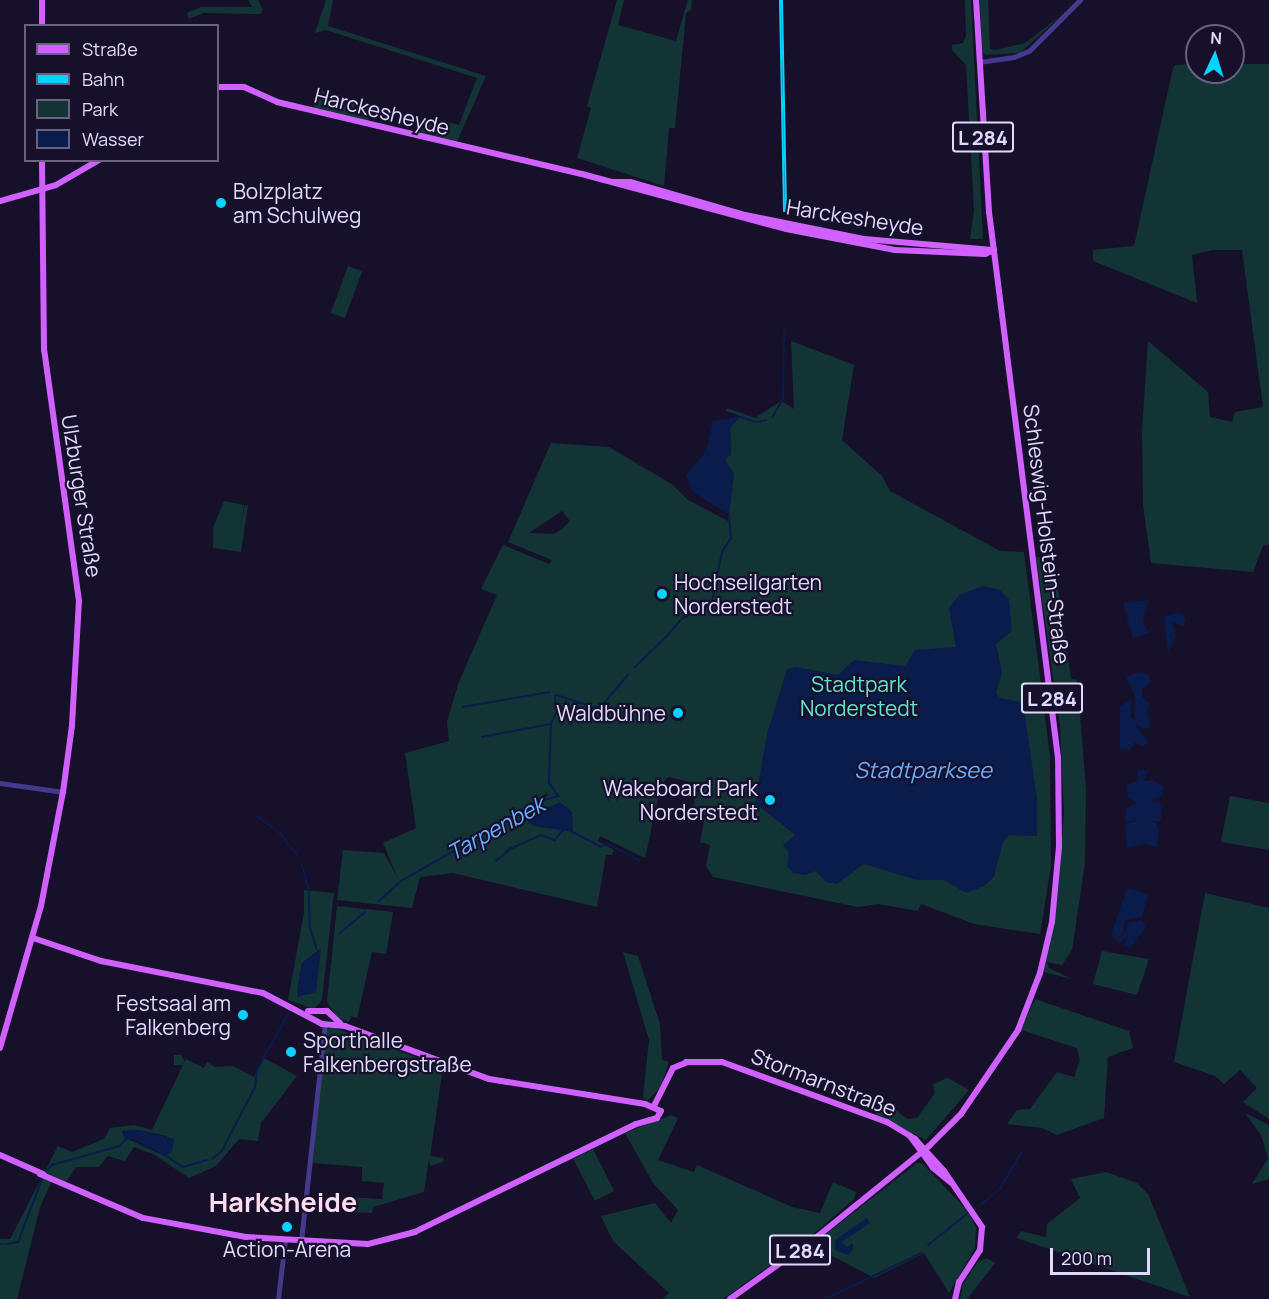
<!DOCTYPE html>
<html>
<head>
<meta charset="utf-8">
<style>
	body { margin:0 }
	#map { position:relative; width:1269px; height:1299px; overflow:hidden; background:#17102b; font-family:Manrope,sans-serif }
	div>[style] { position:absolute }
	.green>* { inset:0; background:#133435; transform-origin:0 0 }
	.water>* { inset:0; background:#091c4b }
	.stream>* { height:1.5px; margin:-0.75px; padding:0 0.75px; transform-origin:0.75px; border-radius:0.75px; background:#091c4b }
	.minor>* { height:4.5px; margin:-2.25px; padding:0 2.25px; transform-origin:2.25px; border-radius:2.25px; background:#433a8b }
	.major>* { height:6px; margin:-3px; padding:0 3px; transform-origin:3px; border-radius:3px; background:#d061ff }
	.rail>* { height:4px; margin-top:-2px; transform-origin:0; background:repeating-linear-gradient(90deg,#17102b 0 4.5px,#06d3ff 0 9px); box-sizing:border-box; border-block:2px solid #06d3ff }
	.dots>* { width:16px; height:16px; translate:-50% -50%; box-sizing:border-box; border:3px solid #17102b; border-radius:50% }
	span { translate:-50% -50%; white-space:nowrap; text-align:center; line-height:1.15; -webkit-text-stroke:4.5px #17102b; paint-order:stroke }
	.shield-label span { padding:2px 4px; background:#17102b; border:2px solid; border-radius:4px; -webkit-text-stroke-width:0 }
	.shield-label { font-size:20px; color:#e1daff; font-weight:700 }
	.street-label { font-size:21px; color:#e1daff }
	.poi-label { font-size:21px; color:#e1daff }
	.left { translate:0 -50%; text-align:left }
	.right { translate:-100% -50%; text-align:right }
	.park-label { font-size:21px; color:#60e4cd }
	.water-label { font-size:22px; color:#68aeff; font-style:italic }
	.district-label { font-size:27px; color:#ffdcf0; font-weight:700 }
	.legend { position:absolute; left:24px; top:24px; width:195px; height:138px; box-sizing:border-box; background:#17102b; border:2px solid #686180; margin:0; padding:8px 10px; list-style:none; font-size:18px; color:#e1daff }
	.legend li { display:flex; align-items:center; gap:12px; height:30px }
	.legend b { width:30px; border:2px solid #686180 }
	.north { position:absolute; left:1185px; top:24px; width:60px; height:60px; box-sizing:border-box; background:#17102b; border:2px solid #686180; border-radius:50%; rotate:4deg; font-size:16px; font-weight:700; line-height:24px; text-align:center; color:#e1daff }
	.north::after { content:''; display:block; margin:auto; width:21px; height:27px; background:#06d3ff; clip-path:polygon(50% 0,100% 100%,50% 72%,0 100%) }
	.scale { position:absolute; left:1050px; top:1248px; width:100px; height:27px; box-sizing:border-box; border:3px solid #e1daff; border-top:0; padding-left:8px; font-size:18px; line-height:21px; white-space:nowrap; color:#e1daff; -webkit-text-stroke:4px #17102b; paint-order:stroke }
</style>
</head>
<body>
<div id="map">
	<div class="green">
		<div style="clip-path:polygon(248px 0,258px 0,263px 10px,260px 14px,203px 13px,189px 19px,187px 13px,201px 7px,252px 7px)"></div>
		<div style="clip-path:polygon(326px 0,333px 0,328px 26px,486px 76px,456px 144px,420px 135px,425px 117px,459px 125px,477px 78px,326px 30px,315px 33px)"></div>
		<div style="clip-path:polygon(617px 0,624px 0,618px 25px,676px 41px,688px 0,692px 0,691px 10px,686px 13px,675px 128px,669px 128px,664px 186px,577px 158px,591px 108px,587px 106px)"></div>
		<div style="clip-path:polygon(965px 0,971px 0,983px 239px,970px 239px,974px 210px,966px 65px,952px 50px,952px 45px,963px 43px,966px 36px)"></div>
		<div style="clip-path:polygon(980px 0,988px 0,990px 49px,996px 50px,1025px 43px,1063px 14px,1020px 53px,986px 55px,981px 51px)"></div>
		<div style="clip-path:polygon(1197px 64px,1197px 72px,1233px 72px,1233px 64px,1269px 64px,1269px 545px,1263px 546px,1253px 572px,1151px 563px,1143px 505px,1142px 430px,1148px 341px,1208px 392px,1210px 417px,1232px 422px,1235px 412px,1263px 407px,1242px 250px,1212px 250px,1192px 255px,1197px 303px,1093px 261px,1093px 250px,1134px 246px,1173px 68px,1175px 65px)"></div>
		<div style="left:318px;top:90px;width:56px;height:19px;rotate:14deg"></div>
		<div style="left:348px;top:266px;width:15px;height:50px;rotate:20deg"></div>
		<div style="clip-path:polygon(evenodd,791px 341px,854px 365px,842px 440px,882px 476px,890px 491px,1000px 551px,1024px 552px,1050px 756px,1051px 866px,1040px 934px,974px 924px,921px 904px,918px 911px,878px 904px,858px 907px,713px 877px,706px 866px,710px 845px,700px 842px,705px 816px,692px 813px,698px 784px,669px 777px,661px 784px,645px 858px,600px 836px,598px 841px,614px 850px,612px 855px,606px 855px,597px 907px,453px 873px,420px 877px,412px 908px,337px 900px,343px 850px,384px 853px,398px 879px,383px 843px,416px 828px,405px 753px,449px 741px,447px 721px,459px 682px,497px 595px,481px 589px,503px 545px,549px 564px,552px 560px,508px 542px,551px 443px,609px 447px,673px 485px,688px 500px,728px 521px,730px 481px,725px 460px,731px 454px,730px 427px,741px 416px,726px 411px,727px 408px,755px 418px,781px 401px,794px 409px,791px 341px,562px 511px,570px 521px,562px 529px,554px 534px,529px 533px,562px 511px)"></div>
		<div style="clip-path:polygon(224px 501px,244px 505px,240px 531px,245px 505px,248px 505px,241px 552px,213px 548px,213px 528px)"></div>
		<div style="clip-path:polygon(1036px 557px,1054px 559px,1071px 679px,1077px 680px,1086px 789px,1085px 863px,1072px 950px,1062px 965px,1047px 962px,1049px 968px,1072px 979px,1044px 972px,1038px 990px,1056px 914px,1064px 813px,1060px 725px)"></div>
		<div style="clip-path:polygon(1230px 796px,1269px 803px,1269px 850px,1221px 842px)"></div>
		<div style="clip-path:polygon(evenodd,304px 890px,334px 893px,322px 1000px,314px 1009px,288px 1000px,304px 913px,304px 890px,320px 949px,315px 987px,311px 994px,297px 993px,302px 963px,320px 949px)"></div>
		<div style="clip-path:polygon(1205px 893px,1269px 908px,1269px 1119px,1243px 1102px,1257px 1088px,1240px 1070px,1224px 1084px,1215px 1076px,1174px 1062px)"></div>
		<div style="clip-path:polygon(337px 906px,393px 912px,386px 954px,372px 952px,357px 1018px,351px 1016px,349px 1022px,336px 1017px,327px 1001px)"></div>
		<div style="clip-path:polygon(1102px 951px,1149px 959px,1137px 995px,1093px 984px)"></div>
		<div style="clip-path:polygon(623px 952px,638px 956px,660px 1024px,662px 1060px,669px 1062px,660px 1088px,647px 1101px,643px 1097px,649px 1040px)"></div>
		<div style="clip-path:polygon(1035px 999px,1129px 1031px,1133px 1048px,1108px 1057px,1104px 1118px,1057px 1135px,1042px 1128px,1007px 1124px,1017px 1110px,1030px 1109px,1057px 1072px,1074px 1077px,1080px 1060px,1077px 1048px,1021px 1030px)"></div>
		<div style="clip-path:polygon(332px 1027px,443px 1067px,430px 1156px,444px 1158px,443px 1162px,430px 1166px,429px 1159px,424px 1192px,373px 1207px,372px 1213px,349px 1212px,350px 1197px,382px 1199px,384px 1183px,362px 1181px,362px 1167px,313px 1163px,325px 1031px)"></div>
		<div style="clip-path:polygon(evenodd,174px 1055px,181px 1055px,185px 1062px,186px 1059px,204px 1068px,207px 1062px,215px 1067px,233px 1066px,254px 1077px,264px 1058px,297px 1076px,261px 1123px,258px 1141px,239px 1139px,216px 1166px,189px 1178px,155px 1155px,134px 1147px,125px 1161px,108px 1156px,99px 1167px,76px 1167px,66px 1182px,54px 1176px,40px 1207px,17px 1299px,0 1299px,0 1239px,10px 1239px,58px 1146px,72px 1152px,104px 1139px,110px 1128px,134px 1125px,152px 1130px,183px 1065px,174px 1065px,174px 1055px,139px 1130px,167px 1136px,164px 1156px,124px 1137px,122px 1131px,139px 1130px)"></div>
		<div style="clip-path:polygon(948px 1078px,969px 1090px,926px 1140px,875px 1114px,888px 1104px,907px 1119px,917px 1118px,935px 1093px,933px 1084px)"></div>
		<div style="clip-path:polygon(1245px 1113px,1269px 1125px,1269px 1179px,1252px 1184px,1268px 1158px,1261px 1135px)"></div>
		<div style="clip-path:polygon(671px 1115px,678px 1118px,658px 1160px,694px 1172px,697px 1165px,792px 1207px,820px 1213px,833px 1182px,856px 1192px,854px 1199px,809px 1238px,723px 1299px,662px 1299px,669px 1293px,613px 1241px,601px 1216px,655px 1203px,671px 1223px,678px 1210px,653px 1183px,625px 1133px)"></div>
		<div style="left:593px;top:1149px;width:47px;height:22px;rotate:63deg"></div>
		<div style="clip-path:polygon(917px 1163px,922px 1163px,966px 1209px,976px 1227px,975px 1248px,949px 1293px,924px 1253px,874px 1278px,812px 1245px)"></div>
		<div style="clip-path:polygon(1106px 1172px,1137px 1183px,1148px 1194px,1190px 1297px,1017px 1238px,1021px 1231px,1046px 1237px,1047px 1224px,1080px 1198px,1071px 1179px)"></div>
		<div style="clip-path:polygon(987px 1258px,995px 1263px,967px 1299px,960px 1299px,963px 1284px,978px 1262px)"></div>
	</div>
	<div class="water">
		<div style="clip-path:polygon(741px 416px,730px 427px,731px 454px,725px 460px,734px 474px,729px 515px,692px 491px,686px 475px,706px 451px,713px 421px)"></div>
		<div style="clip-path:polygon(983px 586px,1000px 590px,1009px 599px,1012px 631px,996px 644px,1002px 672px,996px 693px,1000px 698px,1020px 702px,1024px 710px,1037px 798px,1037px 836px,1009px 835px,1003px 842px,994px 877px,984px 886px,966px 893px,944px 880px,917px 880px,864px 864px,837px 884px,826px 882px,816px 871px,805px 875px,793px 873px,787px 866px,789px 853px,783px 845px,795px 835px,755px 803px,767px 734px,787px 669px,796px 667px,838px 675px,854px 660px,905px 666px,915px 650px,956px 647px,949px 608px,959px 595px)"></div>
		<div style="clip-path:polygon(1148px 600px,1143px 623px,1149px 633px,1133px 638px,1123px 603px)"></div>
		<div style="clip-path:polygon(1177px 613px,1183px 614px,1186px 621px,1183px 626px,1172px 622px,1176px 636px,1168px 652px,1164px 620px,1165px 616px)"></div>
		<div style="clip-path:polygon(1139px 672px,1148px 675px,1151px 682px,1142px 689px,1142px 697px,1150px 704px,1147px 715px,1150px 719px,1149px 728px,1144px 729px,1134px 723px,1149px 743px,1143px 746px,1135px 742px,1130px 750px,1120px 749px,1120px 707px,1132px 698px,1130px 717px,1134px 720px,1135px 695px,1126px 677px)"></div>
		<div style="clip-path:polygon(1138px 770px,1147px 771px,1144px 781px,1153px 780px,1164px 788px,1163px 795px,1149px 802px,1160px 802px,1162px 813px,1160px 822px,1147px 820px,1156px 823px,1159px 830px,1157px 847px,1146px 844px,1127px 848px,1125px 824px,1143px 819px,1126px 822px,1125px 816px,1127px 808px,1137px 803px,1128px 797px,1126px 785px,1137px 782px)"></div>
		<div style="clip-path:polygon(560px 802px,572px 812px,573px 832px,534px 826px,528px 822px,529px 817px)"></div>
		<div style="clip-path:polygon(1127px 888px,1148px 894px,1142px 917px,1125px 920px,1124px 935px,1129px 922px,1142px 920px,1146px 928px,1130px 948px,1123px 945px,1130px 933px,1120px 943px,1111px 935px)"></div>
		<div style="clip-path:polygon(321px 949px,316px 992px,297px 997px,302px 963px)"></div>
		<div style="clip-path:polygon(139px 1130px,174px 1139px,172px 1152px,164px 1156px,135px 1140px,126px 1139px,122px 1131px)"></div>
		<div style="clip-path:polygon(867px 1218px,870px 1223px,842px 1242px,847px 1247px,853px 1243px,853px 1250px,848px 1255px,835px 1250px,835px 1240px)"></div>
	</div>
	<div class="stream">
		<div style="left:741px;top:417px;width:16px;rotate:18deg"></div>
		<div style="left:756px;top:422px;width:10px;rotate:-11deg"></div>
		<div style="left:772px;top:418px;width:22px;rotate:-60deg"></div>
		<div style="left:783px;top:399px;width:69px;rotate:-89.2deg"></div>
		<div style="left:682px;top:619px;width:34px;rotate:-30deg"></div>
		<div style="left:712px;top:602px;width:51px;rotate:-78.7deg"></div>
		<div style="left:722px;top:552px;width:17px;rotate:-57deg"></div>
		<div style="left:731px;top:538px;width:23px;rotate:-95deg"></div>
		<div style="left:667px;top:636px;width:20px;rotate:-49deg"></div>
		<div style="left:634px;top:668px;width:45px;rotate:-44.1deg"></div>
		<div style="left:557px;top:695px;width:44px;rotate:18.4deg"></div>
		<div style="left:599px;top:709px;width:45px;rotate:-49.5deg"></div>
		<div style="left:463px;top:707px;width:88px;rotate:-9.8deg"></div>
		<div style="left:482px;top:737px;width:69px;rotate:-10.8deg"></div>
		<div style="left:257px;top:816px;width:29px;rotate:36deg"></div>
		<div style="left:280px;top:833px;width:28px;rotate:52deg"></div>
		<div style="left:573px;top:832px;width:32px;rotate:28deg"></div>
		<div style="left:601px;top:847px;width:8px;rotate:-23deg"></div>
		<div style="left:608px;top:844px;width:35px;rotate:27deg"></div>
		<div style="left:496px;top:861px;width:18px;rotate:-41deg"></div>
		<div style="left:510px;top:849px;width:34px;rotate:-24deg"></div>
		<div style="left:541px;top:835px;width:15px;rotate:20deg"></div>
		<div style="left:555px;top:840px;width:13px;rotate:-51deg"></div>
		<div style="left:302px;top:864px;width:26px;rotate:74deg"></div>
		<div style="left:309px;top:889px;width:37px;rotate:88deg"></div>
		<div style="left:310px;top:926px;width:24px;rotate:73deg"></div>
		<div style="left:379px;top:901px;width:30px;rotate:-42deg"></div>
		<div style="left:401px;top:881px;width:164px;rotate:-29.5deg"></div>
		<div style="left:544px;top:800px;width:15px;rotate:-16deg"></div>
		<div style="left:558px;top:796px;width:16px;rotate:-125deg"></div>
		<div style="left:549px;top:783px;width:59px;rotate:-88.1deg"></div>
		<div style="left:551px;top:724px;width:14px;rotate:-65deg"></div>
		<div style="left:557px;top:711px;width:15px;rotate:-98deg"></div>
		<div style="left:339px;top:934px;width:34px;rotate:-40deg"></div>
		<div style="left:165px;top:1155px;width:22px;rotate:34deg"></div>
		<div style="left:183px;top:1167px;width:25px;rotate:-16deg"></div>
		<div style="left:212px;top:1159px;width:13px;rotate:-39deg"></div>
		<div style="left:222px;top:1151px;width:72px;rotate:-62.7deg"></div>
		<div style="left:255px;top:1087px;width:17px;rotate:-83deg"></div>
		<div style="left:257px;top:1070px;width:64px;rotate:-61deg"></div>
		<div style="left:46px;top:1171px;width:8px;rotate:-45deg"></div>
		<div style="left:52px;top:1165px;width:71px;rotate:-15.6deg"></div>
		<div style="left:120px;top:1146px;width:9px;rotate:-49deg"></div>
		<div style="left:980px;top:1205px;width:26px;rotate:-39deg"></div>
		<div style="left:1000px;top:1189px;width:42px;rotate:-59.7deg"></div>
		<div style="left:0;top:1244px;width:3px"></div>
		<div style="left:6px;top:1244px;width:12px;rotate:-9deg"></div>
		<div style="left:18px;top:1242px;width:67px;rotate:-69.1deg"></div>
		<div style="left:928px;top:1245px;width:50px;rotate:-38.5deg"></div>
		<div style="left:826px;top:1299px;width:106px;rotate:-25.8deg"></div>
	</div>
	<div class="minor">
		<div style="left:979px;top:62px;width:35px;rotate:-8deg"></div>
		<div style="left:1014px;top:57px;width:16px;rotate:-22deg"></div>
		<div style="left:1029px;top:51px;width:72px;rotate:-45deg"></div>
		<div style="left:0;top:783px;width:64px;rotate:8.1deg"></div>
		<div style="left:301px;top:1241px;width:218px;rotate:-83.7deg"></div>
		<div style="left:278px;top:1299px;width:59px;rotate:-83.2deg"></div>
	</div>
	<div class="major">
		<div style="left:42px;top:0;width:26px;rotate:90deg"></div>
		<div style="left:218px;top:87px;width:26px"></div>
		<div style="left:244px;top:87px;width:36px;rotate:24deg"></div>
		<div style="left:277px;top:102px;width:313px;rotate:13.3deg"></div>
		<div style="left:582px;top:174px;width:211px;rotate:15.1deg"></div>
		<div style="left:786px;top:229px;width:111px;rotate:10.9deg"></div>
		<div style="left:895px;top:250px;width:90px;rotate:2.5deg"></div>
		<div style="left:985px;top:254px;width:10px;rotate:-24deg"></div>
		<div style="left:615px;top:182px;width:15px"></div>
		<div style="left:630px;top:182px;width:120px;rotate:16deg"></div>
		<div style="left:745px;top:215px;width:121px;rotate:11.4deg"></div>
		<div style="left:864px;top:239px;width:129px;rotate:4.9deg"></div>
		<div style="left:0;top:201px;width:58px;rotate:-15.9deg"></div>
		<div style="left:56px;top:185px;width:50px;rotate:-30.2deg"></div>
		<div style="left:33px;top:938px;width:72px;rotate:18.7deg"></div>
		<div style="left:101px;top:961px;width:165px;rotate:11.2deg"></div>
		<div style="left:263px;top:993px;width:67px;rotate:27.7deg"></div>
		<div style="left:322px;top:1024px;width:23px;rotate:5deg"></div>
		<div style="left:345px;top:1026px;width:153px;rotate:20.2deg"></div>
		<div style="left:489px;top:1079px;width:158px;rotate:9.1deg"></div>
		<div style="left:645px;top:1104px;width:17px;rotate:24deg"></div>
		<div style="left:661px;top:1111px;width:8px;rotate:120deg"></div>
		<div style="left:657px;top:1118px;width:22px;rotate:164deg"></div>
		<div style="left:636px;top:1124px;width:246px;rotate:154deg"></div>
		<div style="left:415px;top:1232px;width:49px;rotate:165.7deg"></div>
		<div style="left:368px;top:1244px;width:122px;rotate:-176.7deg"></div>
		<div style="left:246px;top:1237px;width:105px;rotate:-169.5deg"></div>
		<div style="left:143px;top:1218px;width:112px;rotate:-156.9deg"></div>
		<div style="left:308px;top:1011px;width:19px"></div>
		<div style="left:327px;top:1011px;width:18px;rotate:43deg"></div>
		<div style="left:0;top:1048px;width:148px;rotate:-73.9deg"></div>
		<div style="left:41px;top:906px;width:116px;rotate:-79.1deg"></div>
		<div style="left:63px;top:792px;width:68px;rotate:-82.3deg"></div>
		<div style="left:72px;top:725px;width:124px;rotate:-86.8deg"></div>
		<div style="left:79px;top:601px;width:253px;rotate:-97.9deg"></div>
		<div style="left:44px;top:350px;width:190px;rotate:-90.6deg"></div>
		<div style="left:686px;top:1062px;width:36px"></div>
		<div style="left:722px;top:1062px;width:176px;rotate:20deg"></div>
		<div style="left:887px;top:1122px;width:33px;rotate:31deg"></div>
		<div style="left:915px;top:1139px;width:43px;rotate:47.8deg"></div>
		<div style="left:944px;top:1171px;width:68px;rotate:55.8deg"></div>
		<div style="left:982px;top:1227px;width:23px;rotate:95deg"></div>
		<div style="left:980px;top:1250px;width:38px;rotate:123deg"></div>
		<div style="left:959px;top:1282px;width:17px;rotate:103deg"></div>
		<div style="left:654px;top:1106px;width:42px;rotate:-63.4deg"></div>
		<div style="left:673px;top:1068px;width:16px;rotate:-22deg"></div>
		<div style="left:910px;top:1136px;width:39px;rotate:54deg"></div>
		<div style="left:933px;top:1168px;width:22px;rotate:39deg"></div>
		<div style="left:0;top:1155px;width:47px;rotate:23.8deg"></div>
		<div style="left:730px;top:1299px;width:108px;rotate:-35.6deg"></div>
		<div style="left:818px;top:1236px;width:143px;rotate:-39deg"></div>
		<div style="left:929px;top:1146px;width:45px;rotate:-45deg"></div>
		<div style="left:961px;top:1114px;width:102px;rotate:-55.8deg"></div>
		<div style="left:1018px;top:1030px;width:61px;rotate:-68.9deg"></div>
		<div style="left:1040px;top:973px;width:52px;rotate:-76.8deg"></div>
		<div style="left:1052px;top:922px;width:75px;rotate:-84.7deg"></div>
		<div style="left:1059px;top:847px;width:89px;rotate:-90.6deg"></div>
		<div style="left:1058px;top:758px;width:550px;rotate:-97.2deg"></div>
		<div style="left:989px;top:212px;width:212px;rotate:-93.5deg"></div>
	</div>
	<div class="rail">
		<div style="left:781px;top:0;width:212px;rotate:88.9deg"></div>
	</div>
	<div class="dots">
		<div style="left:221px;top:203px;background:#06d3ff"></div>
		<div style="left:662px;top:594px;background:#06d3ff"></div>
		<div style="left:678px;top:713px;background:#06d3ff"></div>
		<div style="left:770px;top:800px;background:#06d3ff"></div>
		<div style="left:243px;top:1015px;background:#06d3ff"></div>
		<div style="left:291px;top:1052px;background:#06d3ff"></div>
		<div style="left:287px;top:1227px;background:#06d3ff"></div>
	</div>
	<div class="shield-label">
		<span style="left:983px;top:137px">L 284</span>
		<span style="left:1052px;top:698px">L 284</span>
		<span style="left:800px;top:1250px">L 284</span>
	</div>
	<div class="street-label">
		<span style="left:382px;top:111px;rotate:14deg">Harckesheyde</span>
		<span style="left:855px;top:217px;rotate:9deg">Harckesheyde</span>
		<span style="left:82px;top:496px;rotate:81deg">Ulzburger Straße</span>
		<span style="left:1047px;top:534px;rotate:83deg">Schleswig-Holstein-Straße</span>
		<span style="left:824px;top:1082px;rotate:21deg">Stormarnstraße</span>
	</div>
	<div class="poi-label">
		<span class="left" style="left:233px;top:203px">Bolzplatz<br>am Schulweg</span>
		<span class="left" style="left:674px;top:594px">Hochseilgarten<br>Norderstedt</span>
		<span class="right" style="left:666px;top:713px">Waldbühne</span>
		<span class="right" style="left:758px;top:800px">Wakeboard Park<br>Norderstedt</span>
		<span class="right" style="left:231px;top:1015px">Festsaal am<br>Falkenberg</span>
		<span class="left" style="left:303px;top:1052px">Sporthalle<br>Falkenbergstraße</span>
		<span style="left:287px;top:1249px">Action-Arena</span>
	</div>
	<div class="park-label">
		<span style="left:859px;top:696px">Stadtpark<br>Norderstedt</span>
	</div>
	<div class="water-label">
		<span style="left:923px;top:771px">Stadtparksee</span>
		<span style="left:496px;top:829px;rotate:-29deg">Tarpenbek</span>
	</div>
	<div class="district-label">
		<span style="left:283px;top:1202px">Harksheide</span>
	</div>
	<ul class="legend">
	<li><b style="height:8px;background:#d061ff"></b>Straße</li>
	<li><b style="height:8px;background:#06d3ff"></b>Bahn</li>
	<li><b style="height:16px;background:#133435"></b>Park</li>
	<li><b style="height:16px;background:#091c4b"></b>Wasser</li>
	</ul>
	<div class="north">N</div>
	<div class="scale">200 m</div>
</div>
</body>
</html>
